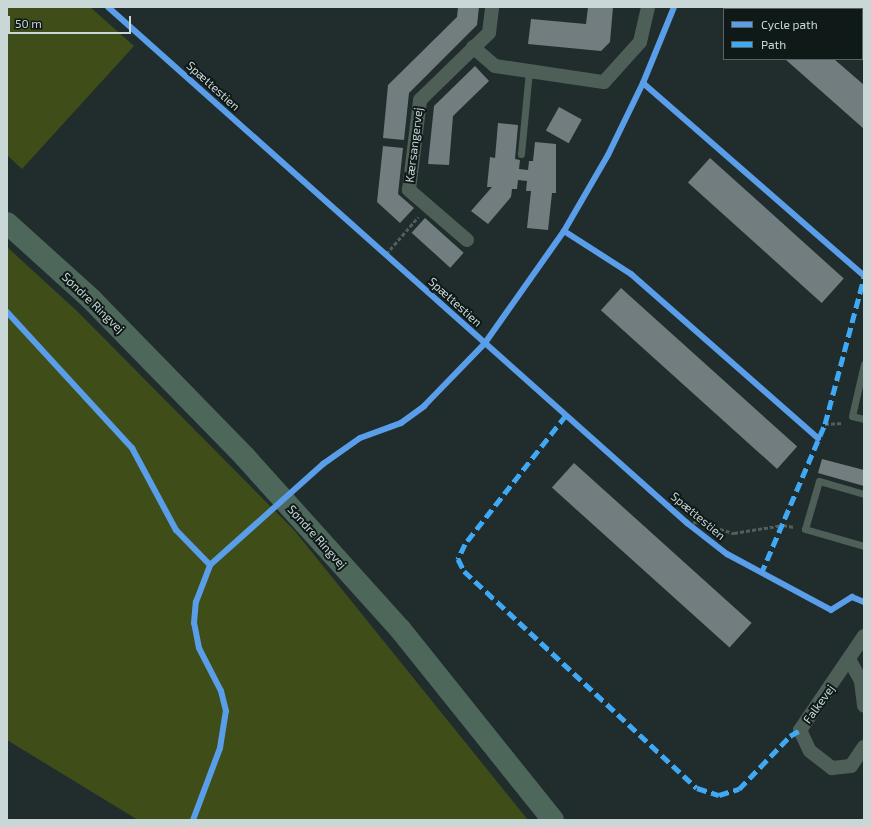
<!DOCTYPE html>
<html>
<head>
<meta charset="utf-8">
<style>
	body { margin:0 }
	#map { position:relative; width:871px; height:827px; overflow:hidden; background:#212d2d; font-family:"Exo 2",sans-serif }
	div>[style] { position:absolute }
	.green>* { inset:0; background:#3f4d19 }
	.building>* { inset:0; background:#727d7f; transform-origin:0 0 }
	.path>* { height:2.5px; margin-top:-1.25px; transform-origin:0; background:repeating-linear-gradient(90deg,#515e59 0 4px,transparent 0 6px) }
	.lane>* { height:7px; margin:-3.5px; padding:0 3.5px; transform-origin:3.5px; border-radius:3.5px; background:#4e5f57 }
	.street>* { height:14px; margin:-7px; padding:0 7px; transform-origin:7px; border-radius:7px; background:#4e5f57 }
	.primary>* { height:22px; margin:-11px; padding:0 11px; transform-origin:11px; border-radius:11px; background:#4d685b }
	.quiet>* { height:5px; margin-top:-2.5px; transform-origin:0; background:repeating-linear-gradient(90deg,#3fa9f5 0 10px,transparent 0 15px) }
	.cycleway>* { height:6px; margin:-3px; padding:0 3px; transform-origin:3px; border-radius:3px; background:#5a9eea }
	span { translate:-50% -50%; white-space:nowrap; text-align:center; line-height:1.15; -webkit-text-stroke:4px #0e1918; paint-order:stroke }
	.street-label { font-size:12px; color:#c9d7d6 }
	.frame { position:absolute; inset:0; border:8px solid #c9d7d6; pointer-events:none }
	.legend { position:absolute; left:723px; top:8px; width:140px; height:52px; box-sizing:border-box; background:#0e1918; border:1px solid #596564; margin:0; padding:5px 7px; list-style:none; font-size:12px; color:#c9d7d6 }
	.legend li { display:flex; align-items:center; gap:8px; height:20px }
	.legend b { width:20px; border:1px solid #596564 }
	.scale { position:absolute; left:8px; top:16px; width:123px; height:18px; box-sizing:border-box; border:2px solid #c9d7d6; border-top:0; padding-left:5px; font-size:12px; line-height:14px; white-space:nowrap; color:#c9d7d6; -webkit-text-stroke:3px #0e1918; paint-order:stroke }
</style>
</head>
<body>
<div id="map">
	<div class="green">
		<div style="clip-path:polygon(7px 7px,90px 7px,134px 46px,22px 169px,7px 155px)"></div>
		<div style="clip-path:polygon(7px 247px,78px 312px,294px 530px,528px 820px,138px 820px,7px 740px)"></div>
	</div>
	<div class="building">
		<div style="clip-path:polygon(458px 7px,479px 7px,477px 25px,409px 93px,404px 140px,383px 138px,388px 85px,457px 17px)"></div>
		<div style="clip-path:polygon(588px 7px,613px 7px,610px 42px,601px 51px,528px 44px,531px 19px,586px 24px)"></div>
		<div style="left:741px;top:7px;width:35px;height:3px"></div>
		<div style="clip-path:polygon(785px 59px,834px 59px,864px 85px,864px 129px)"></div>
		<div style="clip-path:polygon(475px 66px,489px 81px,453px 116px,449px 165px,428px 164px,434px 106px)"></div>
		<div style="left:559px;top:107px;width:26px;height:27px;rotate:29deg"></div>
		<div style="clip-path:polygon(498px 123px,518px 125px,515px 159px,520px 160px,519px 169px,528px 170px,529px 161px,533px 161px,535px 142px,556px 144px,556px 193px,552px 193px,548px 230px,527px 228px,531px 191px,526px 191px,527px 181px,518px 180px,517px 189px,512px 189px,511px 197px,488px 224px,471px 211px,492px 187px,487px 187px,490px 157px,495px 158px)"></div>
		<div style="clip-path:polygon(383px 146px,403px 148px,398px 194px,414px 208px,400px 223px,377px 202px)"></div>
		<div style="left:710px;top:158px;width:180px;height:33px;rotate:42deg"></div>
		<div style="left:425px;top:218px;width:52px;height:20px;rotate:42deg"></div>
		<div style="left:621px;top:288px;width:237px;height:30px;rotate:42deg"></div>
		<div style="clip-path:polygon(822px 459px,864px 470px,864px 486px,818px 473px)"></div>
		<div style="left:574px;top:463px;width:239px;height:33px;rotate:42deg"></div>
	</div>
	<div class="path">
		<div style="left:386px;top:254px;width:49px;rotate:-49.1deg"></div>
		<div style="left:825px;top:424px;width:18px;rotate:-3deg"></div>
		<div style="left:687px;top:523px;width:10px;rotate:-6deg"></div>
		<div style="left:697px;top:522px;width:39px;rotate:17deg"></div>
		<div style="left:734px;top:533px;width:50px;rotate:-9.3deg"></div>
		<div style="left:783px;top:525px;width:11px;rotate:10deg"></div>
	</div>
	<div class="lane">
		<div style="left:521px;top:154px;width:83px;rotate:-84.5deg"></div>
		<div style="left:864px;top:364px;width:53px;rotate:103deg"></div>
		<div style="left:852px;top:416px;width:12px;rotate:14deg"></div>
		<div style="left:864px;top:494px;width:47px;rotate:-163.9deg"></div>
		<div style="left:819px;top:481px;width:50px;rotate:106.3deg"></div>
		<div style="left:805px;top:529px;width:61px;rotate:16.1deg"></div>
	</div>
	<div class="street">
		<div style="left:473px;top:47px;width:29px;rotate:41deg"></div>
		<div style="left:495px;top:66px;width:110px;rotate:8.4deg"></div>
		<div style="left:604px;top:82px;width:54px;rotate:-48deg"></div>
		<div style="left:640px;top:42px;width:36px;rotate:-77deg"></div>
		<div style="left:467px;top:240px;width:77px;rotate:-139.2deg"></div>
		<div style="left:409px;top:190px;width:91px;rotate:-83deg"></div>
		<div style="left:420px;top:100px;width:96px;rotate:-44.2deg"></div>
		<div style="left:489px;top:33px;width:26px;rotate:-83deg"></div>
		<div style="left:864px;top:636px;width:114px;rotate:124.2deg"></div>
		<div style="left:800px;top:730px;width:23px;rotate:65deg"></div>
		<div style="left:810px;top:751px;width:28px;rotate:38deg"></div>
		<div style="left:832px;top:768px;width:19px;rotate:-6deg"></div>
		<div style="left:851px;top:766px;width:23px;rotate:-56deg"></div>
		<div style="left:850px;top:661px;width:23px;rotate:61deg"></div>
		<div style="left:861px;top:681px;width:25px;rotate:83deg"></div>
	</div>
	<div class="primary">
		<div style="left:7px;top:223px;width:113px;rotate:42.1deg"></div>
		<div style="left:91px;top:299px;width:221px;rotate:45.7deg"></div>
		<div style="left:245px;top:457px;width:232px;rotate:48deg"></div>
		<div style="left:400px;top:629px;width:245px;rotate:51.3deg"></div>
	</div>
	<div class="quiet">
		<div style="left:566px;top:415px;width:164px;rotate:128.1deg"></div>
		<div style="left:465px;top:544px;width:17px;rotate:115deg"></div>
		<div style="left:458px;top:559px;width:13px;rotate:63deg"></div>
		<div style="left:464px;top:571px;width:318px;rotate:43deg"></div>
		<div style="left:697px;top:788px;width:23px;rotate:18deg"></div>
		<div style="left:719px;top:795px;width:21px;rotate:-17deg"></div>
		<div style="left:739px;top:789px;width:74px;rotate:-46.1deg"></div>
		<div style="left:790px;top:736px;width:12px;rotate:-31deg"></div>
		<div style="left:761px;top:574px;width:163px;rotate:-66.9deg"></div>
		<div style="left:825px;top:424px;width:152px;rotate:-75.1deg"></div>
	</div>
	<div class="cycleway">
		<div style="left:108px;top:7px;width:776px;rotate:41.71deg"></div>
		<div style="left:687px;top:523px;width:51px;rotate:37.8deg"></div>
		<div style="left:727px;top:554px;width:118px;rotate:28.3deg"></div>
		<div style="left:831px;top:610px;width:25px;rotate:-32deg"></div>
		<div style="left:852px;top:597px;width:13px;rotate:23deg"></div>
		<div style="left:643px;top:83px;width:293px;rotate:41.1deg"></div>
		<div style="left:564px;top:231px;width:80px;rotate:32.7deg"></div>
		<div style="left:631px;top:274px;width:249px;rotate:41.3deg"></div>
		<div style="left:7px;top:312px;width:185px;rotate:47.4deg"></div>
		<div style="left:132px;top:448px;width:93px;rotate:61.8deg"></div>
		<div style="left:176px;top:530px;width:49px;rotate:45.8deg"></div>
		<div style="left:210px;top:565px;width:152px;rotate:-41.8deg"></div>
		<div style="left:323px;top:464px;width:45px;rotate:-35.1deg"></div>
		<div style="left:360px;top:438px;width:44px;rotate:-20.1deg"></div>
		<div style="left:401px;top:423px;width:29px;rotate:-36deg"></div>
		<div style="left:424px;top:406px;width:88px;rotate:-45.9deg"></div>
		<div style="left:485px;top:343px;width:137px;rotate:-54.8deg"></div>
		<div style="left:564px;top:231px;width:88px;rotate:-59.9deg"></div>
		<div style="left:608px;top:155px;width:80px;rotate:-64.1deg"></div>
		<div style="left:643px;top:83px;width:82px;rotate:-67.8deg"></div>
		<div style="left:193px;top:820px;width:77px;rotate:-69.4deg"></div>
		<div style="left:220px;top:748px;width:37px;rotate:-81deg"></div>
		<div style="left:226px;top:711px;width:21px;rotate:-104deg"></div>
		<div style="left:221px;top:691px;width:48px;rotate:-117.1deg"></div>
		<div style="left:199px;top:648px;width:25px;rotate:-101deg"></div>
		<div style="left:194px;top:623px;width:21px;rotate:-85deg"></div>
		<div style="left:196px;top:602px;width:40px;rotate:-69deg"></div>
	</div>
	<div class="street-label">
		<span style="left:213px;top:86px;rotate:42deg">Spættestien</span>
		<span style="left:414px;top:145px;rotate:-83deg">Kærsangervej</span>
		<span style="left:455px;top:302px;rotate:42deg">Spættestien</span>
		<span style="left:93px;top:303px;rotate:44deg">Søndre Ringvej</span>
		<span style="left:698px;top:516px;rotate:40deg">Spættestien</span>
		<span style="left:317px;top:537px;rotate:48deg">Søndre Ringvej</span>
		<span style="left:819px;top:704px;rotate:-54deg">Falkevej</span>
	</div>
	<div class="frame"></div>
	<ul class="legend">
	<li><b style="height:5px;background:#5a9eea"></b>Cycle path</li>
	<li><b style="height:5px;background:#3fa9f5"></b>Path</li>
	</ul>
	<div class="scale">50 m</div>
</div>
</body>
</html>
